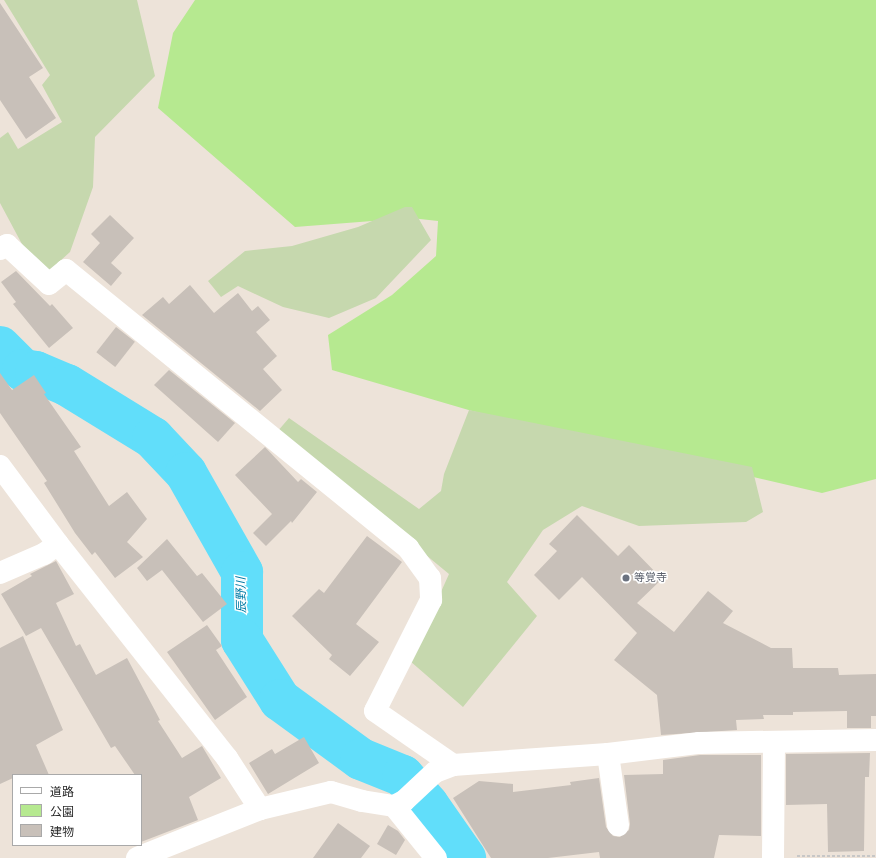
<!DOCTYPE html>
<html>
<head>
<meta charset="utf-8">
<style>
	body { margin:0 }
	#map { position:relative; width:876px; height:858px; overflow:hidden; background:#ede3d9; font-family:"Varela Round","Noto Sans JP",sans-serif }
	div>[style] { position:absolute }
	.green>* { inset:0; background:#b6e990 }
	.cemetery>* { inset:0; background:#c6d8ae }
	.river>* { height:42px; margin:-21px; padding:0 21px; transform-origin:21px; border-radius:21px; background:#61defa }
	.building>* { inset:0; background:#c8c0b9; transform-origin:0 0 }
	.path>* { height:2.5px; margin-top:-1.25px; transform-origin:0; background:repeating-linear-gradient(90deg,#c7c7c7 0 3px,transparent 0 5px) }
	.minor>* { height:22px; margin:-11px; padding:0 11px; transform-origin:11px; border-radius:11px; background:#fff }
	.dots>* { width:11px; height:11px; translate:-50% -50%; box-sizing:border-box; border:2px solid #fff; border-radius:50% }
	span { translate:-50% -50%; white-space:nowrap; text-align:center; line-height:1.15; -webkit-text-stroke:3px #fff; paint-order:stroke }
	.worship-label { font-size:11px; color:#5b616d }
	.left { translate:0 -50%; text-align:left }
	.water-label { font-size:12px; color:#017ba5; font-style:italic }
	.legend { position:absolute; left:12px; top:774px; width:130px; height:72px; box-sizing:border-box; background:#fff; border:1px solid #a9a9a9; margin:0; padding:5px 7px; list-style:none; font-size:12px; color:#292929 }
	.legend li { display:flex; align-items:center; gap:8px; height:20px }
	.legend b { width:20px; border:1px solid #a9a9a9 }
</style>
</head>
<body>
<div id="map">
	<div class="green">
		<div style="clip-path:polygon(195px 0,876px 0,876px 479px,822px 493px,472px 411px,332px 370px,328px 335px,392px 295px,436px 256px,438px 221px,411px 218px,295px 227px,158px 108px,173px 33px)"></div>
	</div>
	<div class="cemetery">
		<div style="clip-path:polygon(4px 0,137px 0,155px 76px,95px 137px,93px 187px,70px 252px,49px 271px,23px 246px,0 203px,0 138px,8px 132px,18px 149px,62px 122px,42px 85px,50px 75px)"></div>
		<div style="clip-path:polygon(405px 207px,412px 207px,431px 240px,376px 298px,329px 318px,283px 307px,238px 286px,221px 297px,208px 281px,245px 251px,292px 246px,358px 227px)"></div>
		<div style="clip-path:polygon(469px 410px,752px 467px,763px 512px,746px 522px,639px 526px,582px 506px,543px 530px,507px 582px,537px 616px,463px 707px,410px 661px,449px 574px,277px 432px,289px 418px,419px 509px,441px 491px,444px 474px)"></div>
	</div>
	<div class="river">
		<div style="left:0;top:347px;width:33px;rotate:45deg"></div>
		<div style="left:23px;top:370px;width:13px;rotate:9deg"></div>
		<div style="left:36px;top:372px;width:34px;rotate:23deg"></div>
		<div style="left:67px;top:385px;width:101px;rotate:31.6deg"></div>
		<div style="left:153px;top:438px;width:48px;rotate:46.7deg"></div>
		<div style="left:186px;top:473px;width:114px;rotate:60.5deg"></div>
		<div style="left:242px;top:572px;width:68px;rotate:90deg"></div>
		<div style="left:242px;top:640px;width:71px;rotate:57.7deg"></div>
		<div style="left:280px;top:700px;width:100px;rotate:36.1deg"></div>
		<div style="left:361px;top:759px;width:45px;rotate:22deg"></div>
		<div style="left:403px;top:776px;width:38px;rotate:49deg"></div>
		<div style="left:428px;top:805px;width:65px;rotate:55.1deg"></div>
	</div>
	<div class="building">
		<div style="clip-path:polygon(0 3px,43px 68px,29px 77px,56px 118px,26px 139px,0 100px)"></div>
		<div style="clip-path:polygon(110px 215px,134px 238px,111px 263px,122px 273px,111px 286px,83px 262px,100px 243px,91px 234px)"></div>
		<div style="clip-path:polygon(16px 271px,50px 306px,52px 304px,73px 328px,49px 348px,13px 304px,16px 302px,1px 282px)"></div>
		<div style="clip-path:polygon(190px 285px,214px 313px,238px 293px,252px 311px,258px 306px,270px 320px,256px 332px,277px 356px,263px 369px,282px 390px,260px 411px,142px 315px,163px 297px,169px 304px)"></div>
		<div style="left:116px;top:327px;width:24px;height:32px;rotate:38deg"></div>
		<div style="clip-path:polygon(169px 370px,235px 423px,218px 442px,154px 385px)"></div>
		<div style="clip-path:polygon(0 373px,12px 390px,34px 375px,46px 393px,44px 394px,81px 447px,74px 451px,109px 506px,127px 492px,147px 519px,127px 542px,143px 557px,115px 578px,95px 552px,92px 555px,75px 533px,44px 483px,47px 481px,0 413px)"></div>
		<div style="clip-path:polygon(265px 447px,298px 482px,301px 479px,317px 492px,292px 523px,291px 521px,266px 546px,253px 533px,272px 514px,235px 475px)"></div>
		<div style="clip-path:polygon(577px 515px,618px 556px,629px 545px,662px 579px,637px 603px,674px 632px,708px 591px,733px 611px,723px 623px,771px 648px,792px 648px,793px 668px,838px 668px,839px 675px,876px 674px,876px 716px,871px 716px,871px 728px,847px 728px,847px 711px,793px 712px,793px 715px,763px 715px,764px 719px,736px 720px,737px 730px,661px 735px,657px 695px,614px 660px,637px 633px,582px 577px,559px 600px,534px 575px,557px 551px,549px 544px)"></div>
		<div style="clip-path:polygon(367px 536px,402px 562px,356px 624px,379px 642px,350px 676px,329px 659px,332px 655px,292px 616px,319px 589px,324px 593px)"></div>
		<div style="clip-path:polygon(167px 539px,197px 576px,202px 573px,227px 604px,203px 622px,162px 570px,147px 581px,137px 568px)"></div>
		<div style="clip-path:polygon(56px 561px,74px 594px,56px 603px,76px 646px,80px 644px,96px 675px,127px 658px,160px 720px,158px 721px,182px 758px,202px 746px,221px 778px,189px 797px,198px 820px,141px 842px,141px 775px,135px 775px,115px 746px,111px 748px,41px 628px,26px 636px,1px 594px,32px 576px,30px 574px)"></div>
		<div style="clip-path:polygon(207px 625px,222px 646px,216px 650px,247px 697px,215px 720px,167px 652px)"></div>
		<div style="clip-path:polygon(23px 636px,63px 730px,36px 745px,49px 775px,13px 775px,13px 778px,0 784px,0 648px)"></div>
		<div style="clip-path:polygon(304px 737px,319px 763px,268px 794px,249px 763px,272px 749px,275px 754px)"></div>
		<div style="clip-path:polygon(870px 753px,869px 777px,865px 777px,864px 851px,828px 852px,827px 804px,786px 805px,786px 754px)"></div>
		<div style="clip-path:polygon(700px 755px,761px 755px,761px 836px,719px 835px,714px 858px,600px 858px,599px 852px,548px 858px,491px 858px,453px 798px,479px 781px,513px 784px,513px 792px,571px 785px,570px 782px,599px 778px,606px 827px,613px 836px,620px 837px,629px 830px,630px 824px,624px 775px,663px 774px,663px 760px)"></div>
		<div style="clip-path:polygon(338px 823px,370px 846px,361px 858px,313px 858px)"></div>
		<div style="clip-path:polygon(388px 825px,398px 831px,405px 840px,396px 855px,377px 844px)"></div>
	</div>
	<div class="path">
		<div style="left:797px;top:856px;width:79px"></div>
	</div>
	<div class="minor">
		<div style="left:0;top:249px;width:8px;rotate:-30deg"></div>
		<div style="left:7px;top:245px;width:57px;rotate:42.9deg"></div>
		<div style="left:49px;top:284px;width:22px;rotate:-39deg"></div>
		<div style="left:66px;top:270px;width:441px;rotate:39.1deg"></div>
		<div style="left:408px;top:548px;width:37px;rotate:54deg"></div>
		<div style="left:430px;top:578px;width:22px;rotate:87deg"></div>
		<div style="left:431px;top:600px;width:124px;rotate:116.8deg"></div>
		<div style="left:375px;top:711px;width:95px;rotate:34.7deg"></div>
		<div style="left:0;top:466px;width:97px;rotate:53.4deg"></div>
		<div style="left:58px;top:544px;width:273px;rotate:51.7deg"></div>
		<div style="left:227px;top:758px;width:61px;rotate:57.1deg"></div>
		<div style="left:0;top:573px;width:48px;rotate:-23.4deg"></div>
		<div style="left:44px;top:554px;width:17px;rotate:-36deg"></div>
		<div style="left:608px;top:754px;width:72px;rotate:82deg"></div>
		<div style="left:394px;top:806px;width:67px;rotate:51.1deg"></div>
		<div style="left:137px;top:858px;width:132px;rotate:-21.7deg"></div>
		<div style="left:260px;top:809px;width:73px;rotate:-13.5deg"></div>
		<div style="left:331px;top:792px;width:32px;rotate:16deg"></div>
		<div style="left:362px;top:801px;width:32px;rotate:9deg"></div>
		<div style="left:394px;top:806px;width:11px;rotate:-27deg"></div>
		<div style="left:404px;top:801px;width:42px;rotate:-43.1deg"></div>
		<div style="left:435px;top:772px;width:19px;rotate:-21deg"></div>
		<div style="left:453px;top:765px;width:155px;rotate:-4.1deg"></div>
		<div style="left:608px;top:754px;width:92px;rotate:-6.9deg"></div>
		<div style="left:699px;top:743px;width:177px;rotate:-1deg"></div>
		<div style="left:773px;top:858px;width:116px;rotate:-89.5deg"></div>
	</div>
	<div class="dots">
		<div style="left:626px;top:578px;background:#6b7280"></div>
	</div>
	<div class="worship-label">
		<span class="left" style="left:634px;top:578px">等覚寺</span>
	</div>
	<div class="water-label">
		<span style="left:242px;top:595px;rotate:-91deg">辰野川</span>
	</div>
	<ul class="legend">
	<li><b style="height:5px;background:#fff"></b>道路</li>
	<li><b style="height:11px;background:#b6e990"></b>公園</li>
	<li><b style="height:11px;background:#c8c0b9"></b>建物</li>
	</ul>
</div>
</body>
</html>
